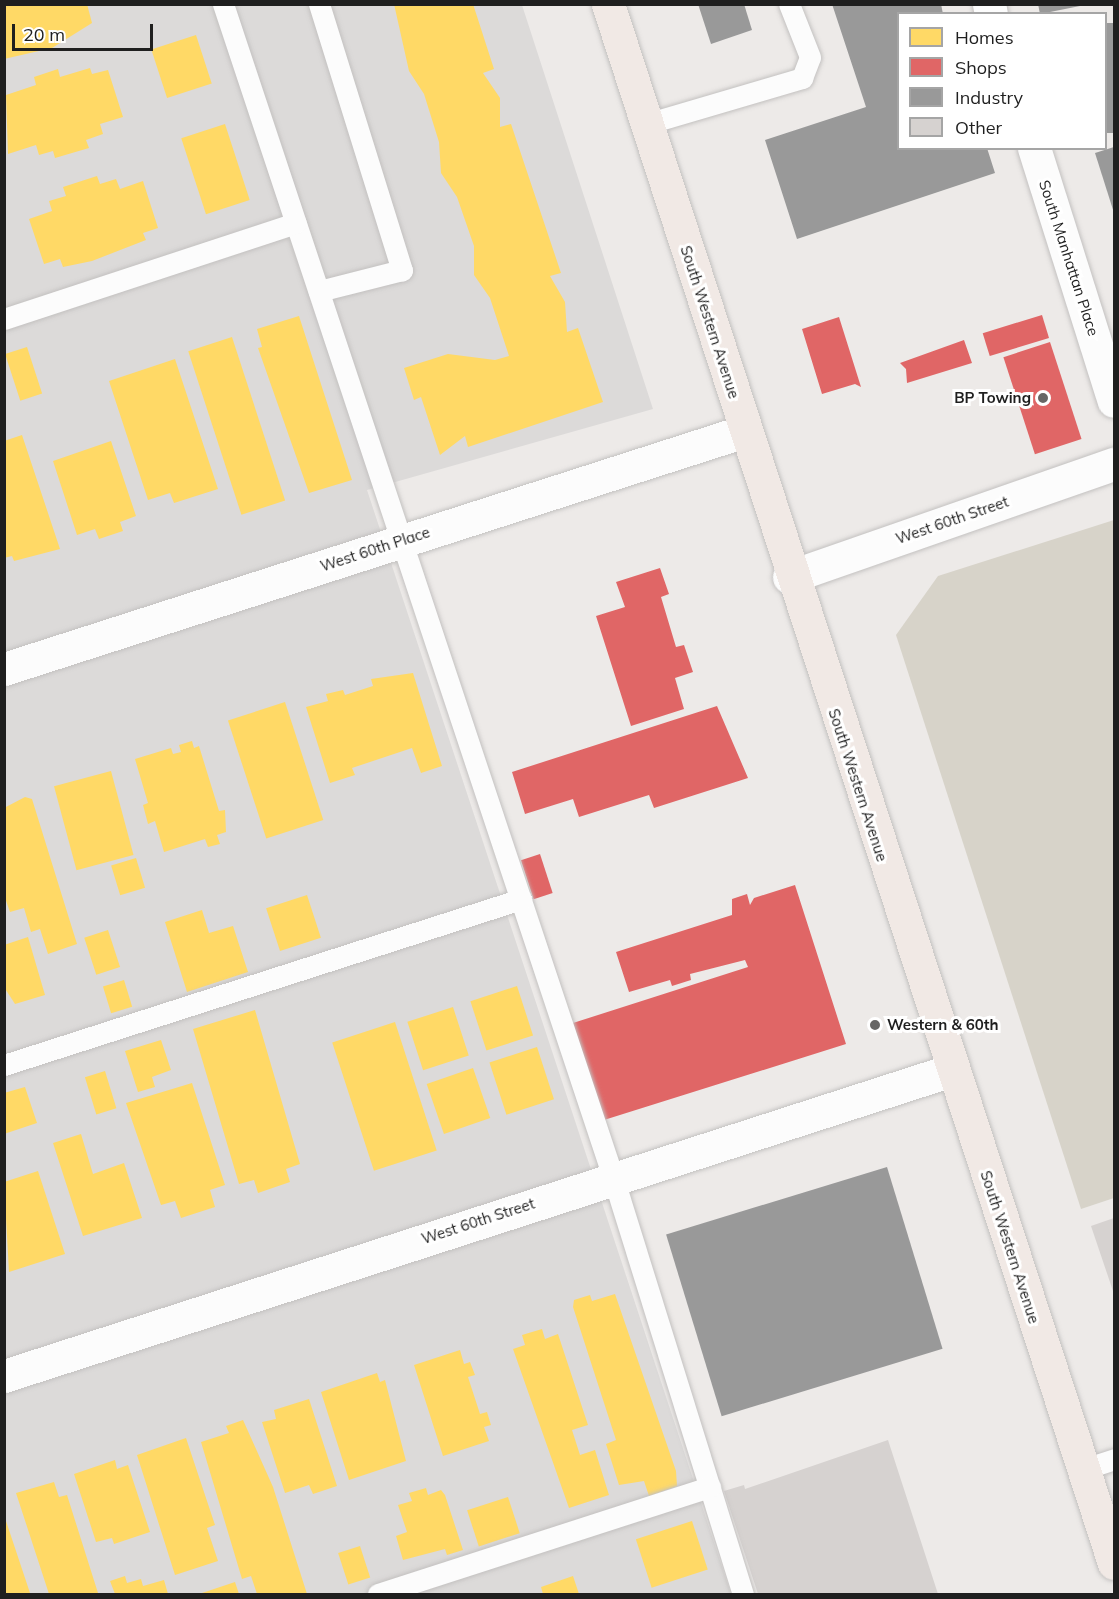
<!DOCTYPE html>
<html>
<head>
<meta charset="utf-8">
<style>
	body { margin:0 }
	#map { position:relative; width:1119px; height:1599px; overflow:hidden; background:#edeae8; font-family:Mulish,sans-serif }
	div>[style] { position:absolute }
	.residential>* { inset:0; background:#dcdad9 }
	.construction>* { inset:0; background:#d7d3c9 }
	.homes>* { inset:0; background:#ffd966; transform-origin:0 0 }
	.shops>* { inset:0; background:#e06666; transform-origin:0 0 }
	.industry>* { inset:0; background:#999; transform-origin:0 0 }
	.building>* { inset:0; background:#d6d2d0 }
	.roads { filter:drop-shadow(0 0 2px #c3c1c0) drop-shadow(0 0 2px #c3c1c0) }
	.service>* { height:21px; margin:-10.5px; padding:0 10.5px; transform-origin:10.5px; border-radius:10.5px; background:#fcfcfc }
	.minor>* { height:33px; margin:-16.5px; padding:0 16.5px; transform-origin:16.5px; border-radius:16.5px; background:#fcfcfc }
	.primary>* { height:33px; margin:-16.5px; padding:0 16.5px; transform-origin:16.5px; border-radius:16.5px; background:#f1e9e5 }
	.dots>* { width:16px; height:16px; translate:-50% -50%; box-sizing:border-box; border:3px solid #fff; border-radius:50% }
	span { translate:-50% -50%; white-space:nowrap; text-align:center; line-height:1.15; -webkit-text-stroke:6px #fff; paint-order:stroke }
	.street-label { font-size:15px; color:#1f1f1f }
	.poi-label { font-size:15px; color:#1f1f1f; font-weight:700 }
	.right { translate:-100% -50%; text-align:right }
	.left { translate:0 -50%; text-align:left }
	.frame { position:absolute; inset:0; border:6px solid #1f1f1f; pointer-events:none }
	.legend { position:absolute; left:897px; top:12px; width:210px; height:138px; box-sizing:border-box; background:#fff; border:2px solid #a5a5a5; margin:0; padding:8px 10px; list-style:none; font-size:18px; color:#1f1f1f }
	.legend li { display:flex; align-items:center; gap:12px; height:30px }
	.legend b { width:30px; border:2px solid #a5a5a5 }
	.scale { position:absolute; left:12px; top:24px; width:141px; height:27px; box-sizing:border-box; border:3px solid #1f1f1f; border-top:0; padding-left:8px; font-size:18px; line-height:21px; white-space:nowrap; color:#1f1f1f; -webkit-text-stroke:4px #fff; paint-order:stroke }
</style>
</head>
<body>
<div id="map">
	<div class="residential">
		<div style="clip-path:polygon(5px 5px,522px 5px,653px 409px,367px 490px,731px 1594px,5px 1594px)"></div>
	</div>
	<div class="construction">
		<div style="clip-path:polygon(1114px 520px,1114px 1198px,1081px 1209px,896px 635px,938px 576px)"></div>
	</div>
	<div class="homes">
		<div style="clip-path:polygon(4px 4px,87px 4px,92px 23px,52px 48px,4px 59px)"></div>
		<div style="clip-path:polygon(394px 4px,473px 4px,494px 69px,483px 73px,500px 98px,500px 127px,511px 124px,561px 273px,550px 276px,565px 302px,567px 332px,578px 328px,603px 402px,468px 447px,465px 436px,440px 455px,421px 397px,414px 400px,404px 368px,448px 354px,495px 360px,509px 356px,490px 298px,474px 275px,474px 246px,457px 197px,441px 173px,439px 142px,424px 94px,409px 71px)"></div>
		<div style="left:196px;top:35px;width:51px;height:47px;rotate:72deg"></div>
		<div style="clip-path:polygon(90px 68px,92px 74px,108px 70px,123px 117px,100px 124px,103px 134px,86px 140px,89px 148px,55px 158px,53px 151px,39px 155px,36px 145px,8px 154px,6px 95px,36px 85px,34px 77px,58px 69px,60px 77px)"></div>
		<div style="left:225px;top:124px;width:80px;height:46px;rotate:72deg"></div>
		<div style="clip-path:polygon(97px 176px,100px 184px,116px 179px,120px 189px,143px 181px,158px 228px,143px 233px,146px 240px,92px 261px,63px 267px,60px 259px,44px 264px,29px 219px,52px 211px,49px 201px,66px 196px,63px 187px)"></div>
		<div style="clip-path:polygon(299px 316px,352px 480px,309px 493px,258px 348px,262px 347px,257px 329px)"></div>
		<div style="left:232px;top:337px;width:172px;height:46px;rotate:72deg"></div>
		<div style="left:27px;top:347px;width:49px;height:23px;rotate:72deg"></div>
		<div style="clip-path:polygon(175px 359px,218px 489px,174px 503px,170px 493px,148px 500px,109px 381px)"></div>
		<div style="clip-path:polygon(22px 435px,60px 549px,14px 561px,12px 556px,4px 558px,4px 441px)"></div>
		<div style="clip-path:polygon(111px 441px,136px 516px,120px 522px,123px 531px,99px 539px,95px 529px,77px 535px,53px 461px)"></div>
		<div style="clip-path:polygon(413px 673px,442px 766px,421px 773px,412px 748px,352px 768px,355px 775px,330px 783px,306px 707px,328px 701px,326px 694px,343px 690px,345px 695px,373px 686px,371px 679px)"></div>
		<div style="left:285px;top:702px;width:124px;height:60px;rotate:72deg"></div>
		<div style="clip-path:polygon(192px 741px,194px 748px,199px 746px,219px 811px,225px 810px,226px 832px,217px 835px,220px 844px,208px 847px,205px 839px,164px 852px,155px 821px,148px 824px,143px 805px,148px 803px,135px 759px,171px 748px,173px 754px,181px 752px,179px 745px)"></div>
		<div style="left:111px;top:771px;width:87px;height:59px;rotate:75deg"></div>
		<div style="clip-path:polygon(25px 797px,32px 799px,77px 944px,48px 954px,40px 929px,31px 932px,24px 908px,10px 912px,4px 895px,4px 808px)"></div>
		<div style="left:136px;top:858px;width:31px;height:26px;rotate:73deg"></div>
		<div style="left:307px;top:895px;width:45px;height:43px;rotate:72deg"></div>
		<div style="clip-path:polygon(202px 910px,209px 933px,233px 926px,248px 972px,187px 992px,165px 922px)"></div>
		<div style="left:108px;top:930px;width:39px;height:25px;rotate:72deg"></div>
		<div style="clip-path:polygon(28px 937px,45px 995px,15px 1004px,4px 987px,4px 945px)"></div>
		<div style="left:124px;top:980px;width:28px;height:22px;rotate:73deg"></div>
		<div style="left:517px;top:986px;width:52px;height:49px;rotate:72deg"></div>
		<div style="left:453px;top:1007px;width:51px;height:48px;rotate:72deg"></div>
		<div style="clip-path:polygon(255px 1010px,300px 1164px,286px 1169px,290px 1182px,258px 1193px,254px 1180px,239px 1184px,193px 1029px)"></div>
		<div style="left:395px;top:1022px;width:135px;height:66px;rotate:72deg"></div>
		<div style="clip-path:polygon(161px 1040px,171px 1070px,152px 1077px,155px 1087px,138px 1092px,125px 1051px)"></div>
		<div style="left:537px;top:1047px;width:55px;height:50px;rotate:72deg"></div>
		<div style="left:473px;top:1068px;width:53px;height:49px;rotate:71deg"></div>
		<div style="left:105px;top:1071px;width:39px;height:21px;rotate:73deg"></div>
		<div style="clip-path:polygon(192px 1083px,225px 1185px,210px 1190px,215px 1207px,181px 1218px,175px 1201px,161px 1205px,126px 1103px)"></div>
		<div style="clip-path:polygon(25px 1087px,37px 1123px,4px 1134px,4px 1093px)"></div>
		<div style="clip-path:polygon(81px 1134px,93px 1174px,124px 1163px,142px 1218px,83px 1236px,53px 1143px)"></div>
		<div style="clip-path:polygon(38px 1171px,65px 1254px,9px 1272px,4px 1182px)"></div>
		<div style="clip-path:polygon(615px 1294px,676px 1471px,677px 1486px,649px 1496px,644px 1481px,619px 1485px,606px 1444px,616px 1440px,573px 1307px,574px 1300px,590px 1295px,592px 1301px)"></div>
		<div style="clip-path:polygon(542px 1329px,545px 1339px,558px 1334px,588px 1425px,572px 1430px,580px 1455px,595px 1450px,609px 1495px,569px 1508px,513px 1349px,525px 1345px,522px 1335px)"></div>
		<div style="clip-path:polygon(460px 1350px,464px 1364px,470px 1362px,475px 1375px,468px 1377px,480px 1414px,487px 1412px,491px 1425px,484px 1427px,489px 1441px,443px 1456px,414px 1365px)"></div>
		<div style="clip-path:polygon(377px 1373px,380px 1382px,385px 1380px,406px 1461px,349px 1480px,321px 1392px)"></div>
		<div style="clip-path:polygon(309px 1399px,337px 1486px,313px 1494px,309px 1485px,285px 1493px,262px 1422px,276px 1419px,274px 1410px)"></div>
		<div style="clip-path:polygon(243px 1420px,273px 1487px,307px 1594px,257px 1594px,251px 1576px,242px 1579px,201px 1442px,229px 1433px,226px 1426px)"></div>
		<div style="clip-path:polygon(186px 1438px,215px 1525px,207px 1528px,218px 1561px,175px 1575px,137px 1455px)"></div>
		<div style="clip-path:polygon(115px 1460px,117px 1469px,128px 1465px,150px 1532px,114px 1544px,112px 1538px,96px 1542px,74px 1474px)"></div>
		<div style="clip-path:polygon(54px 1482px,59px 1497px,67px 1495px,98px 1593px,49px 1594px,16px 1493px)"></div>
		<div style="clip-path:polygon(426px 1488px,428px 1495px,441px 1490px,445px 1495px,463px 1550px,447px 1555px,445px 1549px,403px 1560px,396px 1536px,407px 1532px,398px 1505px,412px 1501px,409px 1493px)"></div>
		<div style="left:508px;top:1497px;width:38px;height:43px;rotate:72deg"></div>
		<div style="clip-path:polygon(4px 1515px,30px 1593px,24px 1594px,4px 1594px)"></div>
		<div style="left:692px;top:1521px;width:51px;height:59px;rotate:72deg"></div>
		<div style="left:360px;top:1546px;width:33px;height:23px;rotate:72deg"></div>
		<div style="clip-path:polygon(125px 1576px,127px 1583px,141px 1579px,143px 1586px,164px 1580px,168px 1594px,115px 1594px,110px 1581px)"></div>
		<div style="clip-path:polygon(573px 1576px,579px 1594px,543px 1594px,541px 1587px)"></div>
		<div style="clip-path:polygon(235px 1582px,239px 1594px,199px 1594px)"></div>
	</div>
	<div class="shops">
		<div style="left:1042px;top:315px;width:24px;height:62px;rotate:73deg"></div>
		<div style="clip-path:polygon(839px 317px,861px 387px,855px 384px,822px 394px,802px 329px)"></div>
		<div style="clip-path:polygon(964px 340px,972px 363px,907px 383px,906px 369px,900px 363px)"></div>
		<div style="left:1050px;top:342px;width:102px;height:49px;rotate:72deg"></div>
		<div style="clip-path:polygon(660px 568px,669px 594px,661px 597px,676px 647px,684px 645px,693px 672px,675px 678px,684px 709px,631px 726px,596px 616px,625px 607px,616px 582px)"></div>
		<div style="clip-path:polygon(717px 706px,748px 778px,654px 808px,649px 795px,579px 817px,573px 799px,525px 814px,512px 772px)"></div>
		<div style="left:540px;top:854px;width:41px;height:20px;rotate:72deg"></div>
		<div style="clip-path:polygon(795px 885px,846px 1044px,604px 1120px,573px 1023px,748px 967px,745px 960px,690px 974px,691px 980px,672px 986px,670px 980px,629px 992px,616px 952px,732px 915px,732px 899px,747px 894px,750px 905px,754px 898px)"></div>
	</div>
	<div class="industry">
		<div style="clip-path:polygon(698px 4px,744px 4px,752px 30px,711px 44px)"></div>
		<div style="clip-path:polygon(832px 4px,941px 4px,943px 14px,898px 14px,898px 148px,987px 148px,995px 173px,797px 239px,765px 140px,866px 107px)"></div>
		<div style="clip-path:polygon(1038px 4px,1085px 4px,1085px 5px,1040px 14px)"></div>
		<div style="left:1114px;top:23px;width:110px;height:9px;rotate:90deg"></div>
		<div style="clip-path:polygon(1114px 147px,1114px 213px,1095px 153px)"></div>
		<div style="left:887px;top:1167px;width:190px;height:231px;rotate:73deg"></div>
	</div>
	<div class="building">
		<div style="clip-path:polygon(1114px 1218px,1114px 1294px,1091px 1226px)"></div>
		<div style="clip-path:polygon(888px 1440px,938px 1594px,758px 1594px,724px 1491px,744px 1485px,745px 1489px)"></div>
	</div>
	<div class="roads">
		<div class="service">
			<div style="left:223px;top:4px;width:1236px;rotate:71.61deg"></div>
			<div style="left:613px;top:1177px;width:437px;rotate:72.7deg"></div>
			<div style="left:319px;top:4px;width:279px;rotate:72.7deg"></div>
			<div style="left:402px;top:270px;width:86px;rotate:165.8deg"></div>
			<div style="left:646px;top:124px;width:163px;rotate:-16.4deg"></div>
			<div style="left:802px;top:78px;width:22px;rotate:-69deg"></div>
			<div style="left:810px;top:57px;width:57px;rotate:-111.6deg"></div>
			<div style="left:4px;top:319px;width:307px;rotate:-18.2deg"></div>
			<div style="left:4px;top:1065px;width:543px;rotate:-17.8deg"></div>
			<div style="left:1084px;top:1469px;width:32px;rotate:-18deg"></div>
			<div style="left:378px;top:1594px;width:349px;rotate:-17.9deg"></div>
		</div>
		<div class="minor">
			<div style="left:989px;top:4px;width:10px;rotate:79deg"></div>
			<div style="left:1034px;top:148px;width:265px;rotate:72.5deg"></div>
			<div style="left:789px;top:577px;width:344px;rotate:-19.2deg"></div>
			<div style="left:4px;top:669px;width:778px;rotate:-17.81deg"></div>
			<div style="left:4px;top:1376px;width:996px;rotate:-17.89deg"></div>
		</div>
		<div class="primary">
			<div style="left:608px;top:4px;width:1639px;rotate:72.02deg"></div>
		</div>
	</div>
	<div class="dots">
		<div style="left:1043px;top:398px;background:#676665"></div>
		<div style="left:875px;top:1025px;background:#676665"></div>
	</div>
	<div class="street-label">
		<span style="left:1069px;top:258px;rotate:72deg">South Manhattan Place</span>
		<span style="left:710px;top:322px;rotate:72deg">South Western Avenue</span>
		<span style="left:952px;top:520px;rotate:-19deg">West 60th Street</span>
		<span style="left:375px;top:549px;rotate:-18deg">West 60th Place</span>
		<span style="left:858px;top:785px;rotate:72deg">South Western Avenue</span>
		<span style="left:478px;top:1221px;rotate:-18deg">West 60th Street</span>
		<span style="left:1010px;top:1247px;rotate:72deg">South Western Avenue</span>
	</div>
	<div class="poi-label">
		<span class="right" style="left:1031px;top:398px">BP Towing</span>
		<span class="left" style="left:887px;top:1025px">Western &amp; 60th</span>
	</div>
	<div class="frame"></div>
	<ul class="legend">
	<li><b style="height:16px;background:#ffd966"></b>Homes</li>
	<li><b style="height:16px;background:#e06666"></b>Shops</li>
	<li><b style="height:16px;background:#999"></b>Industry</li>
	<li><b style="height:16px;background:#d6d2d0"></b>Other</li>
	</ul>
	<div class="scale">20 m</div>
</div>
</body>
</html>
